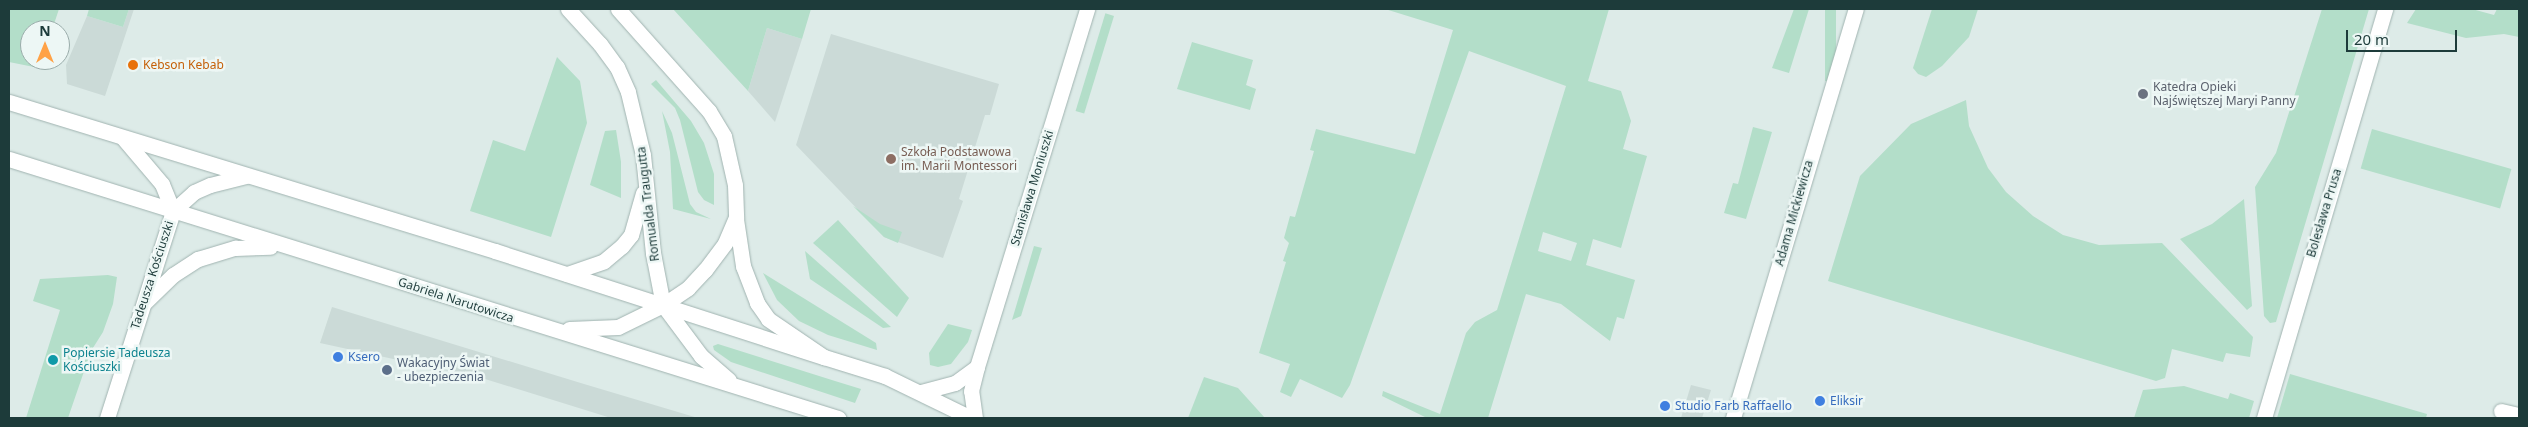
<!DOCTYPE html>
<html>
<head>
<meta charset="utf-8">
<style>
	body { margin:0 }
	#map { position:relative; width:2528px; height:427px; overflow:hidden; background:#ddebe8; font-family:"Noto Sans",sans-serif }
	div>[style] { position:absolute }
	.built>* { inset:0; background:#cbdad7 }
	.green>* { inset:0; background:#b3dec9; transform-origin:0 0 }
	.roads { filter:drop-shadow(0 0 1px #a0b3b0) drop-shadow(0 0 1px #a0b3b0) }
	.street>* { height:15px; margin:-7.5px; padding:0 7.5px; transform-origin:7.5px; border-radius:7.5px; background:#fff }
	.secondary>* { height:15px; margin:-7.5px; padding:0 7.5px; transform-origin:7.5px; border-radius:7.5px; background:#fff }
	.dots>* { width:14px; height:14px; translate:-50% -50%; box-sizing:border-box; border:2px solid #edf7f5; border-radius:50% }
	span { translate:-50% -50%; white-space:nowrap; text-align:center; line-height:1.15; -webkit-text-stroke:5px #edf7f5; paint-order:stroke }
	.food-label { font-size:12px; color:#c56008 }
	.left { translate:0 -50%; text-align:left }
	.worship-label { font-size:12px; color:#5b616d }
	.education-label { font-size:12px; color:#785e54 }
	.street-label { font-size:12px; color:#1d3b3a }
	.culture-label { font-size:12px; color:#0d838f }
	.shop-label { font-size:12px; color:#366cbe }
	.service-label { font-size:12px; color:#4e5e75 }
	.frame { position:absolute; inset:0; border:10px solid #1d3b3a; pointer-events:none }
	.north { position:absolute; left:20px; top:20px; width:50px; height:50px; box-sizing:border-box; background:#edf7f5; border:1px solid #9aacaa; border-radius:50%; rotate:0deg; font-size:14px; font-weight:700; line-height:20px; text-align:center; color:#1d3b3a }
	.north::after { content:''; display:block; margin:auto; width:18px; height:22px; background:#ffa246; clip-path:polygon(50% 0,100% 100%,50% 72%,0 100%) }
	.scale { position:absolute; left:2346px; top:30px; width:111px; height:22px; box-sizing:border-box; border:2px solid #1d3b3a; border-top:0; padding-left:6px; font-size:15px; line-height:18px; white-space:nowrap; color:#1d3b3a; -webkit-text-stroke:4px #edf7f5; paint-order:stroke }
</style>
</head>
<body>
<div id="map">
	<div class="built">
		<div style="clip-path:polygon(129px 9px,134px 9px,105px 96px,67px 84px,66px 65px,87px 16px,123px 27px)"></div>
		<div style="clip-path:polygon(767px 28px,802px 39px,775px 122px,748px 91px)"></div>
		<div style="clip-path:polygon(831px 34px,999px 84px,990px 115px,985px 115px,959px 199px,963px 201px,943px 258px,884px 237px,796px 145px)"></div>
		<div style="clip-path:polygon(332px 307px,584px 384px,698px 418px,611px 418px,485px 379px,320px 343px)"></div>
		<div style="clip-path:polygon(1691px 385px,1711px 390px,1702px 418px,1681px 418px)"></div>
	</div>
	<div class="green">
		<div style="clip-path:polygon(9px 9px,59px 9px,52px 30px,30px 30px,30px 60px,42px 60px,39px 68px,9px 62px)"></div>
		<div style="clip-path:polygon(89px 9px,129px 9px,123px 27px,87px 16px)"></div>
		<div style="clip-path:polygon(673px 9px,811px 9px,802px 39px,767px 28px,748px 91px)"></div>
		<div style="clip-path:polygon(evenodd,1385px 9px,1609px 9px,1588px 81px,1621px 91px,1631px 121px,1623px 149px,1647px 156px,1621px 248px,1593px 239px,1586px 265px,1635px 280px,1624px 319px,1617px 317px,1610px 341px,1561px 304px,1526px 294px,1488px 418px,1427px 418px,1382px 396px,1383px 391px,1440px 414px,1466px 333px,1475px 322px,1497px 310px,1566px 86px,1469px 51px,1350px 385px,1342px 398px,1300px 379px,1291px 397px,1280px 392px,1290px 364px,1259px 353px,1286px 262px,1283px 261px,1289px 243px,1284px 238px,1290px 216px,1295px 217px,1314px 151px,1310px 150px,1316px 129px,1415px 154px,1453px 30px,1385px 9px,1543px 232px,1577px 243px,1571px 261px,1538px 251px,1543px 232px)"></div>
		<div style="clip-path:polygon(1794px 9px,1809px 9px,1789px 73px,1772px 68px)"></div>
		<div style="left:1825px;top:9px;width:11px;height:72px"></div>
		<div style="clip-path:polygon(1932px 9px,1978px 9px,1969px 37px,1942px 66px,1926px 77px,1918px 74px,1913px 68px)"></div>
		<div style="clip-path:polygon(2322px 9px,2369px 9px,2276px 322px,2270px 323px,2264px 316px,2255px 187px,2276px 153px)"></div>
		<div style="clip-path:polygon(2416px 9px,2472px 9px,2494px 15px,2497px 9px,2519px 9px,2519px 37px,2504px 34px,2466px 38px,2407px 23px)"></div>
		<div style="left:1114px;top:16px;width:102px;height:9px;rotate:107deg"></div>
		<div style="clip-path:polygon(1192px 42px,1253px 60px,1246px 85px,1256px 89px,1250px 110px,1177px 89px)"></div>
		<div style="clip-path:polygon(557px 57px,580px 81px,587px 123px,551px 237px,470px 211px,493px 140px,525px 151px)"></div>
		<div style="clip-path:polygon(656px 80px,691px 121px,704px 143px,714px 174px,714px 205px,704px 200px,698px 192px,680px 120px,675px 108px,651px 84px)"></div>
		<div style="clip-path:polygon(1966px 100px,1969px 126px,1988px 168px,2006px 192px,2033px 216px,2063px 235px,2099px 245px,2162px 243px,2253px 337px,2250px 357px,2226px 353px,2223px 362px,2172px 349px,2165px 378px,2156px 381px,1828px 281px,1860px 176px,1911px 124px)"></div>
		<div style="clip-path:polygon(662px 111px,672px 133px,690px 204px,696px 212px,711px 219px,673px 209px,670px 152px)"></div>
		<div style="clip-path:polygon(1753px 127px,1772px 132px,1746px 219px,1724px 213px,1733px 183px,1738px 184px)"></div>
		<div style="left:2372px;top:129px;width:145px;height:41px;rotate:16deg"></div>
		<div style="clip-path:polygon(616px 130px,621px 162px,621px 198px,590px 185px,605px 131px)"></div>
		<div style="clip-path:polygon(2244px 199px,2252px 306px,2247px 310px,2180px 239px,2212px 224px)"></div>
		<div style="clip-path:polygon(853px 206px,880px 224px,902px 232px,898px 243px,884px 237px)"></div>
		<div style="clip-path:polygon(838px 220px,909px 298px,897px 317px,813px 243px)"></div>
		<div style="clip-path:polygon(1034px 246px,1042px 248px,1021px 316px,1012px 320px)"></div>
		<div style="clip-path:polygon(805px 251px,891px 327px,883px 328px,810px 279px)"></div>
		<div style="clip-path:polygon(763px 273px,876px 343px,877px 350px,828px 335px,799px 321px,777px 300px)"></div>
		<div style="clip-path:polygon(108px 275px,117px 277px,113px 304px,103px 332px,91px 351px,68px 418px,26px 418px,60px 310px,33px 301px,40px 279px)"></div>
		<div style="clip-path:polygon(948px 324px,972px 330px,968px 342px,951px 364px,938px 367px,930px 365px,929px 353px)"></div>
		<div style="clip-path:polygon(718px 344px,835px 381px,861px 389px,855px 403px,731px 362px,714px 350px,713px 346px)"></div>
		<div style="clip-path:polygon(2290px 374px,2427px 414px,2426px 418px,2277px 418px)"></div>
		<div style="clip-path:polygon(1204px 377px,1238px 388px,1265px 418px,1188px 418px)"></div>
		<div style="clip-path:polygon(2184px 386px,2228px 399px,2230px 393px,2254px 401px,2249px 418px,2134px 418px,2143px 390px)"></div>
	</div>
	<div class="roads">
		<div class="street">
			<div style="left:921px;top:392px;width:35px;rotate:-15deg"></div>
			<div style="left:955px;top:383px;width:27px;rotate:-36deg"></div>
			<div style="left:2501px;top:411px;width:18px;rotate:13deg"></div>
			<div style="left:975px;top:418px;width:27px;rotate:-98deg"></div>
			<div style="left:971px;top:391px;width:25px;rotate:-76deg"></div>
			<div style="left:977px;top:367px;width:375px;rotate:-72.9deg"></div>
			<div style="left:1733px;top:418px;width:427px;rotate:-73.3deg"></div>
			<div style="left:2264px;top:418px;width:427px;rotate:-73.5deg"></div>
		</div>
		<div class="secondary">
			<div style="left:568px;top:9px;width:47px;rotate:47.6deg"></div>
			<div style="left:600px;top:44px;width:29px;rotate:54deg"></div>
			<div style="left:617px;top:67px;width:27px;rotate:66deg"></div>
			<div style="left:628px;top:92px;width:65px;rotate:76.6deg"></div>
			<div style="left:643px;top:155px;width:99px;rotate:84.2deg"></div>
			<div style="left:653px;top:253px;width:53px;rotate:79.1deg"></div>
			<div style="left:663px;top:305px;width:64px;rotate:53.3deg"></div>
			<div style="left:701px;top:356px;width:37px;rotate:41deg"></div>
			<div style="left:618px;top:9px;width:137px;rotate:48.3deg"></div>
			<div style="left:709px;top:111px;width:29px;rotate:59deg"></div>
			<div style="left:724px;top:136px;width:50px;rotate:77.3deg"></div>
			<div style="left:735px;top:185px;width:34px;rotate:88deg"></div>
			<div style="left:736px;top:219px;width:48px;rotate:81.5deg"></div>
			<div style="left:743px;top:266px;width:40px;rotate:69deg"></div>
			<div style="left:757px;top:303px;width:19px;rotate:55deg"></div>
			<div style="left:768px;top:319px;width:68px;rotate:34.2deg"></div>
			<div style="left:824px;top:357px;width:64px;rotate:17.3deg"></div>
			<div style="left:885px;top:376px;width:96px;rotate:26deg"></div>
			<div style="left:9px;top:102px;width:508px;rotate:17.04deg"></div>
			<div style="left:495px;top:251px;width:346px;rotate:17.9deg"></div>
			<div style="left:123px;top:138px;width:60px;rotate:49.7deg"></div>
			<div style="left:162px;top:184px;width:29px;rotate:68deg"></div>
			<div style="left:9px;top:159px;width:869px;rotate:17.35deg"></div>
			<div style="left:567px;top:274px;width:39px;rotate:-19deg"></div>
			<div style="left:604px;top:261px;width:23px;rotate:-40deg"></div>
			<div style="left:622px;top:246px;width:14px;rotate:-51deg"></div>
			<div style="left:631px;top:235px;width:44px;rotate:-74.1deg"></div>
			<div style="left:145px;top:302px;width:39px;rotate:-44deg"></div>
			<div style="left:173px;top:275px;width:30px;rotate:-33deg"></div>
			<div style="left:198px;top:259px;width:39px;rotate:-17deg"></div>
			<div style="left:235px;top:248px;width:35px;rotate:-2deg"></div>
			<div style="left:569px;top:329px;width:49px;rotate:-2.3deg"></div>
			<div style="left:618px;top:327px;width:50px;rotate:-26.1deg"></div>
			<div style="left:663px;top:305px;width:30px;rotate:-34deg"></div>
			<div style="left:688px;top:288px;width:25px;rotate:-47deg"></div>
			<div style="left:705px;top:270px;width:34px;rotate:-53deg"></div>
			<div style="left:725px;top:243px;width:26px;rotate:-67deg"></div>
			<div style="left:107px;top:418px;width:217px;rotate:-72.3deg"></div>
			<div style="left:173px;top:211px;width:28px;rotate:-42deg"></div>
			<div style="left:194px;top:192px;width:17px;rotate:-24deg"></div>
			<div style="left:210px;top:185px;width:38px;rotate:-14deg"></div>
		</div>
	</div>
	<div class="dots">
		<div style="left:133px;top:65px;background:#e8710a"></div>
		<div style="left:2143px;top:94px;background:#6b7280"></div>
		<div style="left:891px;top:159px;background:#8d6e63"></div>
		<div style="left:338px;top:357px;background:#3f7fe0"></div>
		<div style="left:53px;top:360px;background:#0f9aa8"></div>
		<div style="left:387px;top:370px;background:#5c6f8a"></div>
		<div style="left:1820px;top:401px;background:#3f7fe0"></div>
		<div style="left:1665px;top:406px;background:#3f7fe0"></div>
	</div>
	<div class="food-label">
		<span class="left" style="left:143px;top:65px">Kebson Kebab</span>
	</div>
	<div class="worship-label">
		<span class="left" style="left:2153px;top:94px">Katedra Opieki<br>Najświętszej Maryi Panny</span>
	</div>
	<div class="education-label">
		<span class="left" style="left:901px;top:159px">Szkoła Podstawowa<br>im. Marii Montessori</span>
	</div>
	<div class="street-label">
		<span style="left:1032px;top:188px;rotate:-73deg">Stanisława Moniuszki</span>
		<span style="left:648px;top:204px;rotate:-97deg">Romualda Traugutta</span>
		<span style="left:1794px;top:213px;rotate:-74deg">Adama Mickiewicza</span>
		<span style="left:2324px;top:213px;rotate:-73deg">Bolesława Prusa</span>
		<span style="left:152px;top:275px;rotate:-72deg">Tadeusza Kościuszki</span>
		<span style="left:456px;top:300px;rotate:18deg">Gabriela Narutowicza</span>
	</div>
	<div class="culture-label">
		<span class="left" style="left:63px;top:360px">Popiersie Tadeusza<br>Kościuszki</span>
	</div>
	<div class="shop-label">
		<span class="left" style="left:348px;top:357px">Ksero</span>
		<span class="left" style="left:1830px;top:401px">Eliksir</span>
		<span class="left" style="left:1675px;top:406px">Studio Farb Raffaello</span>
	</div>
	<div class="service-label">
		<span class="left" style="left:397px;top:370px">Wakacyjny Świat<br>- ubezpieczenia</span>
	</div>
	<div class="frame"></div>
	<div class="north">N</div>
	<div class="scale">20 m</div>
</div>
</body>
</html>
